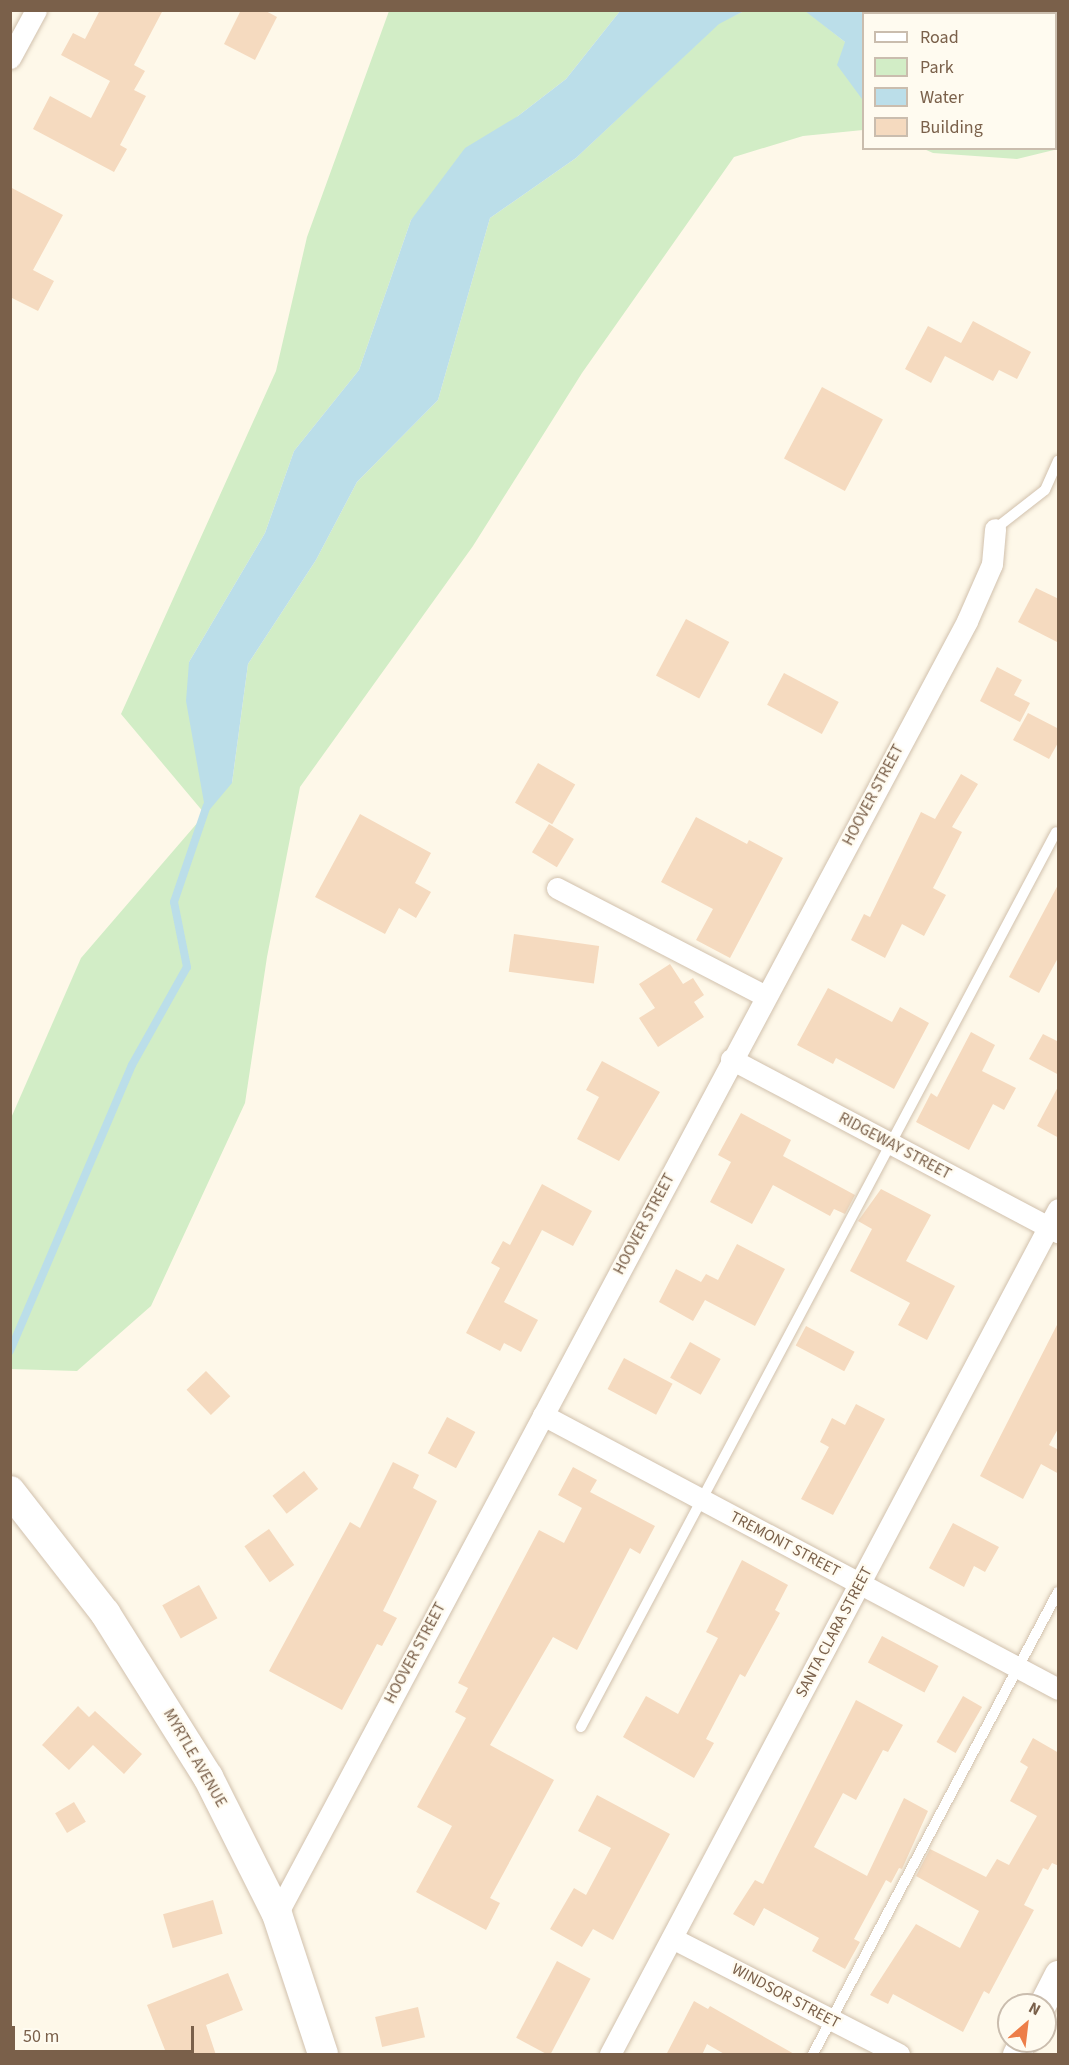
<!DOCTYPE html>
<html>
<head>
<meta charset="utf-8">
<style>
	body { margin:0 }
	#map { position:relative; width:1069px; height:2065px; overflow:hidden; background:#fef8e9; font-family:"Source Sans 3",sans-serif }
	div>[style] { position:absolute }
	.green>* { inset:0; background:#d2edc6 }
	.water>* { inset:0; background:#bbdee9 }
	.stream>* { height:8px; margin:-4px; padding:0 4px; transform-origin:4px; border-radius:4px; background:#bbdee9 }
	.building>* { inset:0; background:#f5dabf; transform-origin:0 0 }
	.roads { filter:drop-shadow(0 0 2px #d1c1ad) drop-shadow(0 0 2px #d1c1ad) }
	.service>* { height:10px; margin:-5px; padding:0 5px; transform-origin:5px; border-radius:5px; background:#fff }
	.minor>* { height:21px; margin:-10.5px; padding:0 10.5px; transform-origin:10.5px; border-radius:10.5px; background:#fff }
	.tertiary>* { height:27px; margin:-13.5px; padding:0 13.5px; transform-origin:13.5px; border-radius:13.5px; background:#fff }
	.secondary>* { height:30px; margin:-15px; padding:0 15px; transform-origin:15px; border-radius:15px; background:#fff }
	span { translate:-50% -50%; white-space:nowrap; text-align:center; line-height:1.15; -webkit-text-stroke:4.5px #fffbf0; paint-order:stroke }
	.street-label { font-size:16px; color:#7a604a }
	.frame { position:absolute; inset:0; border:12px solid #7a604a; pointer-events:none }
	.legend { position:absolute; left:862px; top:12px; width:195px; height:138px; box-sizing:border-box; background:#fffbf0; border:2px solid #cabdae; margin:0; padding:8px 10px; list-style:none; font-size:18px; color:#7a604a }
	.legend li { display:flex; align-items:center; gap:12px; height:30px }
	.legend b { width:30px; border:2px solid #cabdae }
	.north { position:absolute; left:997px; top:1993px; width:60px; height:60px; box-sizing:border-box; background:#fffbf0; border:2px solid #cabdae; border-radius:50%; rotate:28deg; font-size:16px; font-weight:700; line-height:24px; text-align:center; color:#7a604a }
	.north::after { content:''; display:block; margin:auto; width:21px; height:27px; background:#ed7e49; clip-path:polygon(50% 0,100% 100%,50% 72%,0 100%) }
	.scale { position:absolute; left:12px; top:2026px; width:182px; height:27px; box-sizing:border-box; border:3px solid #7a604a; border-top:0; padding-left:8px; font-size:18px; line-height:21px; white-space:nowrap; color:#7a604a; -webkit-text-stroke:4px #fffbf0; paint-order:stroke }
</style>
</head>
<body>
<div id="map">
	<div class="green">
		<div style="clip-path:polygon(389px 11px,620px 11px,566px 79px,518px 116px,411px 220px,359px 370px,294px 451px,265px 533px,189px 662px,232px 783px,248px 664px,316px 560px,357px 482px,438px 400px,490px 218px,576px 158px,719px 23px,744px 11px,805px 10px,845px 42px,863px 96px,863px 130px,803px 136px,734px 157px,582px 373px,473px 546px,300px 787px,267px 957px,245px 1103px,151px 1306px,77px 1371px,11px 1369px,11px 1118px,81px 958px,205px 814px,121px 714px,276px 371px,307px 237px)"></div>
		<div style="clip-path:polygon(877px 11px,1058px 11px,1058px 149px,1017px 159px,933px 153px,924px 149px,1056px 148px,1056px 14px)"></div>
	</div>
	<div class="water">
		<div style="clip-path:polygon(620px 11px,744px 11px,719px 24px,576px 158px,490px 218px,438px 400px,357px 482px,316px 560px,248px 664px,232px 783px,206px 814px,186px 701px,189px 662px,265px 533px,294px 451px,359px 370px,411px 220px,465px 148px,518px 116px,566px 79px)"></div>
		<div style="clip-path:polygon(805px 11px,877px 11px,879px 13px,864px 14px,862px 99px,837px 65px,845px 42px)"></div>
	</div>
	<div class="stream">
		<div style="left:10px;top:1351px;width:311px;rotate:-66.9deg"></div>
		<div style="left:132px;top:1065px;width:112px;rotate:-60.7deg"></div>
		<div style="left:187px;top:967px;width:66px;rotate:-101.3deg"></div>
		<div style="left:174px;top:902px;width:102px;rotate:-71.2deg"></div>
	</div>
	<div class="building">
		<div style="clip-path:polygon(100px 10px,163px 10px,134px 65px,145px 71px,134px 90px,146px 96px,120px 145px,127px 149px,114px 172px,33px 129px,50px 96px,91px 118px,110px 81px,61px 55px,73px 33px,85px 39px)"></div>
		<div style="clip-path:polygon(241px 10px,264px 10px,277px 17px,255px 60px,224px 44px)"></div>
		<div style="clip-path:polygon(10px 187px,63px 215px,33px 270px,54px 281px,38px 311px,10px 297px)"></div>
		<div style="clip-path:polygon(973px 321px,1031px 352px,1017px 379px,999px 370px,993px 381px,945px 356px,931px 383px,905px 369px,928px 326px,961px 343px)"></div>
		<div style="left:822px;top:387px;width:69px;height:81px;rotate:28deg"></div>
		<div style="clip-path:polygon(1036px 588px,1059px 599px,1059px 643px,1018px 622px)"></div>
		<div style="left:686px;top:619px;width:49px;height:64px;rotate:28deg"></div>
		<div style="clip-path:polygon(997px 667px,1022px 680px,1014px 695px,1030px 703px,1020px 722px,980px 701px)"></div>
		<div style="left:784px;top:673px;width:62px;height:36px;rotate:28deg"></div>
		<div style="clip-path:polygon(1028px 713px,1059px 729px,1059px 741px,1049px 759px,1013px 740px)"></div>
		<div style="left:538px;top:763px;width:43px;height:46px;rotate:30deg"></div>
		<div style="clip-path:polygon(961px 774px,978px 784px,952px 827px,962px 832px,933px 888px,946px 895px,924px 936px,902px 924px,885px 958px,851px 940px,864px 914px,870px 917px,921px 812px,935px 819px)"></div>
		<div style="clip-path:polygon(360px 814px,431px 853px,415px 883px,431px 892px,416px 918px,399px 908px,385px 934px,315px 897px)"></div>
		<div style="clip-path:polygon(696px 817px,747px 844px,749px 840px,783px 858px,730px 958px,696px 940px,713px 909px,661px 882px)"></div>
		<div style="left:549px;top:824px;width:29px;height:33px;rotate:31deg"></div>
		<div style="clip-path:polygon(1059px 883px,1059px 956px,1039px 993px,1009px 977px)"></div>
		<div style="left:514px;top:934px;width:86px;height:38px;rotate:8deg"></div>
		<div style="clip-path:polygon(670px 964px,683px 984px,693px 978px,704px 995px,694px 1002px,704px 1017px,658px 1047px,639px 1018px,655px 1008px,639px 984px)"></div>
		<div style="clip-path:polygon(828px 988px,892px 1022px,900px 1007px,929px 1023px,894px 1089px,836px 1058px,833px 1064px,797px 1045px)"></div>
		<div style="clip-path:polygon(971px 1032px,995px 1045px,982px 1071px,1016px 1088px,1004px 1110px,993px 1104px,969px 1150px,916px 1122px,931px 1093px,937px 1097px)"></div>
		<div style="clip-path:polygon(1043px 1034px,1059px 1042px,1059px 1075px,1029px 1059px)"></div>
		<div style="clip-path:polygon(602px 1061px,660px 1092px,619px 1161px,577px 1139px,599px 1097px,586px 1090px)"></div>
		<div style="clip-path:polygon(1059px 1085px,1059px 1138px,1037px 1126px)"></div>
		<div style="clip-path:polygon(741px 1113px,791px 1140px,783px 1156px,855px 1195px,845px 1214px,834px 1209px,830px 1216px,773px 1185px,752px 1224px,710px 1202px,731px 1162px,718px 1155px)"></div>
		<div style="clip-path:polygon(542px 1184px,592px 1211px,573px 1246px,542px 1230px,504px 1302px,538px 1320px,521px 1352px,504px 1343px,500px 1351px,466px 1333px,500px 1268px,491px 1263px,503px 1241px,510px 1245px)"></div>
		<div style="clip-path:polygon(881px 1189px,931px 1215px,906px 1261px,955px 1286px,927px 1340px,898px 1325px,910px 1303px,850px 1271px,872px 1229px,858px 1221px)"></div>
		<div style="clip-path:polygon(737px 1244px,785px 1269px,755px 1326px,705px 1300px,693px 1321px,659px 1302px,676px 1269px,701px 1282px,706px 1274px,718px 1280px)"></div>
		<div style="clip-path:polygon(1059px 1321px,1059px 1427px,1049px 1445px,1059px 1450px,1059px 1474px,1041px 1464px,1023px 1499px,980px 1476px)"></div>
		<div style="left:806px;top:1326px;width:55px;height:22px;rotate:28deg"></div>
		<div style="left:690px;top:1342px;width:35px;height:41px;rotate:29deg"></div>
		<div style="left:624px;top:1358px;width:55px;height:35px;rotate:28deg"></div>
		<div style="left:206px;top:1371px;width:35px;height:27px;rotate:46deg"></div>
		<div style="clip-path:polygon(856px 1404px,885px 1419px,833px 1515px,801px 1499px,829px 1447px,820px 1442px,832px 1418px,845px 1425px)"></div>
		<div style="left:447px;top:1417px;width:32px;height:41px;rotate:28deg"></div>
		<div style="clip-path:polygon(393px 1462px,419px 1475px,413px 1488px,437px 1501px,383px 1611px,397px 1618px,382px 1646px,377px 1644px,342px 1710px,269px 1671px,350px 1522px,360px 1528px)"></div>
		<div style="clip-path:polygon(573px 1467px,597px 1480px,590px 1492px,655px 1526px,640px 1554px,630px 1548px,577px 1650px,553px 1637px,490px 1745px,554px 1780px,490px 1898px,500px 1903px,486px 1930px,416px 1892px,452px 1826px,417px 1807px,466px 1718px,455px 1712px,468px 1688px,458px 1683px,539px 1530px,564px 1543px,588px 1496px,582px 1508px,558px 1495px)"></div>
		<div style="left:304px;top:1471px;width:23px;height:40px;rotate:52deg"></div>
		<div style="clip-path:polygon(953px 1523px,999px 1547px,985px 1572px,974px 1566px,964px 1587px,929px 1568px)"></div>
		<div style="left:269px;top:1529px;width:44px;height:30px;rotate:55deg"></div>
		<div style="clip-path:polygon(742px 1560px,788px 1585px,775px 1610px,780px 1613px,745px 1677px,740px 1674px,706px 1739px,714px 1743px,694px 1778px,623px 1737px,646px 1696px,678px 1714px,718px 1638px,706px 1632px)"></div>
		<div style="left:199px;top:1585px;width:38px;height:42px;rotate:61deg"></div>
		<div style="left:882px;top:1636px;width:64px;height:30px;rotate:28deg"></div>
		<div style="left:963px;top:1696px;width:22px;height:53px;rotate:30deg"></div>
		<div style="clip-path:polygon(856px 1700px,903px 1725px,888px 1752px,883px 1750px,856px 1800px,843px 1793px,814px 1847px,867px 1876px,904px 1798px,928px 1811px,902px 1869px,899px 1868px,891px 1883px,886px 1880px,854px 1939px,860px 1942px,845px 1969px,812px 1951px,819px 1938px,764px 1908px,754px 1926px,733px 1914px,755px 1880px,763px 1884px)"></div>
		<div style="clip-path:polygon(78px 1706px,89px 1717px,95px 1711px,142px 1754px,124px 1774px,93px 1745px,69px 1770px,42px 1745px)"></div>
		<div style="clip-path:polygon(1033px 1738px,1059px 1753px,1059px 1866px,1052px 1863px,1048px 1870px,1043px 1868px,1024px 1905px,1034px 1910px,989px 1994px,984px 1991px,963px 2032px,893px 1994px,888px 2004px,870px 1995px,916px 1924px,960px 1948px,979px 1911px,916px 1876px,930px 1849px,986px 1877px,997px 1859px,1009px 1865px,1037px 1816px,1010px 1801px,1028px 1767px,1020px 1762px)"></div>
		<div style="clip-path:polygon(597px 1795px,670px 1834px,613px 1940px,593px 1929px,582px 1947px,550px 1929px,574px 1888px,586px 1895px,611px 1848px,578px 1831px)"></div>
		<div style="left:74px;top:1802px;width:23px;height:22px;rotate:59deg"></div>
		<div style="left:213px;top:1900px;width:35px;height:52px;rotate:74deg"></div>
		<div style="left:557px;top:1961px;width:38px;height:87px;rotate:28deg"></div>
		<div style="clip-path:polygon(228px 1973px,243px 2010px,206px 2025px,216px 2055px,167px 2055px,147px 2005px)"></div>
		<div style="clip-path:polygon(694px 2001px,708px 2009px,710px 2006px,796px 2055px,726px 2055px,707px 2044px,702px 2055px,666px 2055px)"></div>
		<div style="left:418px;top:2007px;width:31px;height:44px;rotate:77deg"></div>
	</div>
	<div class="roads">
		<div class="service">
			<div style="left:995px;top:529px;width:63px;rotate:-38deg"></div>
			<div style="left:1045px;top:490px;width:32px;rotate:-66deg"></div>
			<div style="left:581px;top:1727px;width:1013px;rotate:-62.04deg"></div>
			<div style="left:813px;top:2054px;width:523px;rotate:-62.06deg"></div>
		</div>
		<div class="minor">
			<div style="left:10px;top:58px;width:55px;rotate:-61.6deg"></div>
			<div style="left:557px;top:888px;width:234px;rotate:27.4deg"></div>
			<div style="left:731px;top:1059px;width:370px;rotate:27.9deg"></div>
			<div style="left:543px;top:1415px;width:583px;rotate:28.01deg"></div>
			<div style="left:277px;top:1914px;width:1466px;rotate:-61.91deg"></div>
			<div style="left:967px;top:621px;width:62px;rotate:-66.3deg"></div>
			<div style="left:992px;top:564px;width:35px;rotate:-85deg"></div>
			<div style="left:672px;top:1938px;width:255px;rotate:27.1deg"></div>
			<div style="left:610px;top:2054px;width:956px;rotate:-62.07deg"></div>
		</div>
		<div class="tertiary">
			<div style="left:1042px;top:2005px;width:35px;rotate:-63deg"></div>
			<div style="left:1016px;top:2054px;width:15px;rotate:-62deg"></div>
		</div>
		<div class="secondary">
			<div style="left:10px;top:1491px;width:155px;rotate:52.1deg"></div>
			<div style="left:105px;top:1613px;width:194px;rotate:57.9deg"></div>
			<div style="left:208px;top:1777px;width:153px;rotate:63.3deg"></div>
			<div style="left:277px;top:1914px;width:147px;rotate:71.8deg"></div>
		</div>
	</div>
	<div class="street-label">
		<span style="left:873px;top:795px;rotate:-62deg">HOOVER STREET</span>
		<span style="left:895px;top:1146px;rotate:28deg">RIDGEWAY STREET</span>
		<span style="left:644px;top:1224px;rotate:-62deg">HOOVER STREET</span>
		<span style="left:785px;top:1544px;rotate:28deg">TREMONT STREET</span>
		<span style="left:834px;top:1632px;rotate:-62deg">SANTA CLARA STREET</span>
		<span style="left:415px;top:1653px;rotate:-62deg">HOOVER STREET</span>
		<span style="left:195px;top:1758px;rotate:60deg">MYRTLE AVENUE</span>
		<span style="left:786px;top:1996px;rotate:28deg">WINDSOR STREET</span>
	</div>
	<div class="frame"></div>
	<ul class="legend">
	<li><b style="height:8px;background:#fff"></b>Road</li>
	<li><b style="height:16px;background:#d2edc6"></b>Park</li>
	<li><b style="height:16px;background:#bbdee9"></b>Water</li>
	<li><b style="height:16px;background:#f5dabf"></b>Building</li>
	</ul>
	<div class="north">N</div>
	<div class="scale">50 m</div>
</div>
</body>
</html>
